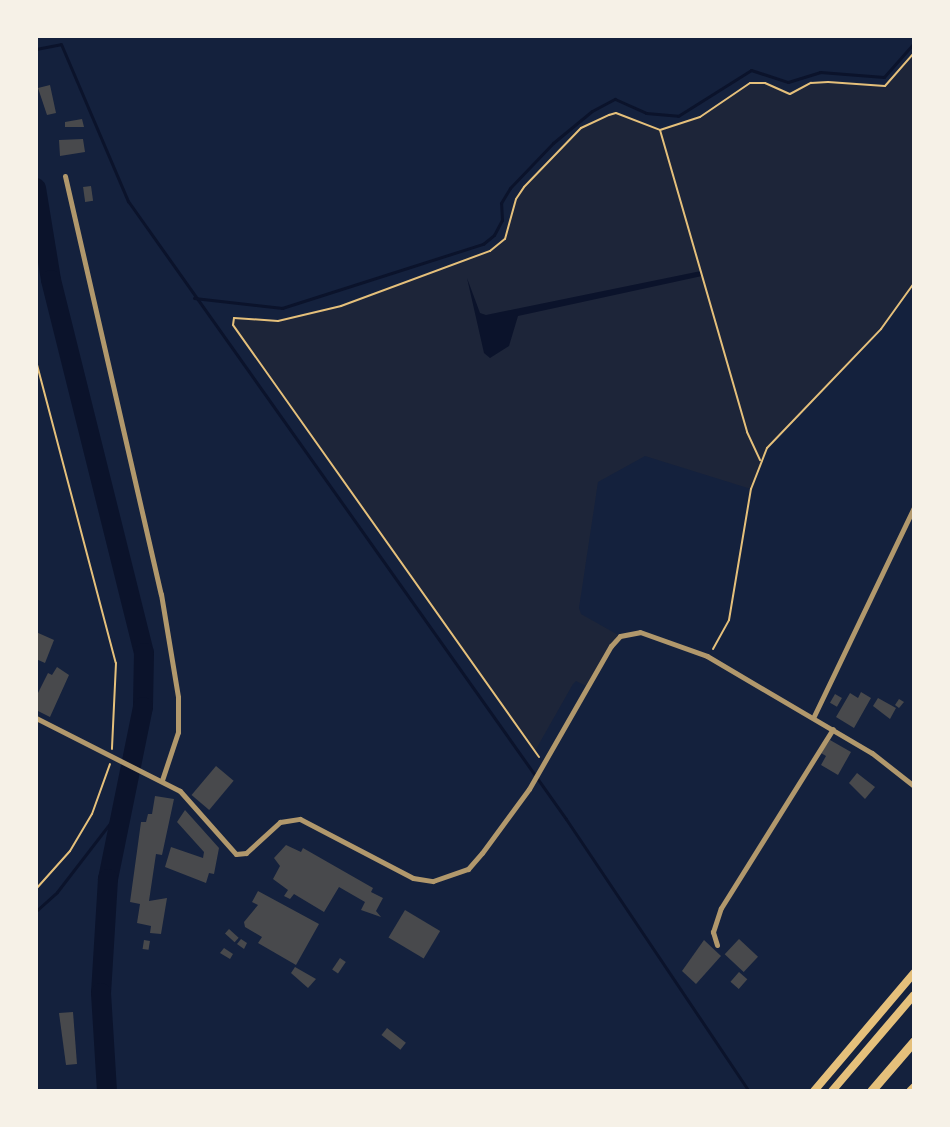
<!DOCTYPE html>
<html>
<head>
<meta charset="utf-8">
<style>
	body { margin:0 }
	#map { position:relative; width:950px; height:1127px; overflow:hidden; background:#14213d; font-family:"Noto Serif",serif }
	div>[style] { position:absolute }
	.green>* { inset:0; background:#1d2539 }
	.water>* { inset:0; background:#0b132b }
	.stream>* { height:3px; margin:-1.5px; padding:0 1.5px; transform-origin:1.5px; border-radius:1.5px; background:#0b132b }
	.river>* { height:20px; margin:-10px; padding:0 10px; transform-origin:10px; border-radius:10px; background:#0b132b }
	.building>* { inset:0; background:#48494c; transform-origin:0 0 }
	.path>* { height:2px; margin:-1px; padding:0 1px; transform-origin:1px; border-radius:1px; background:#e5c07b }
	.minor>* { height:5px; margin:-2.5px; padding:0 2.5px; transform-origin:2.5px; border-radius:2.5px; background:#b1986c }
	.trunk>* { height:8px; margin:-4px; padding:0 4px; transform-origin:4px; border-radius:4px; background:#e5c07b }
	.motorway>* { height:9px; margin:-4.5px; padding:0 4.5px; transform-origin:4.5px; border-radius:4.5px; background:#e5c07b }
	span { translate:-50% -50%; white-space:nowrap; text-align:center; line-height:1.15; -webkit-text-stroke:5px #f6f1e7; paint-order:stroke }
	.frame { position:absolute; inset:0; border:38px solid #f6f1e7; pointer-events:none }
</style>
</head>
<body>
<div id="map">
	<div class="green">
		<div style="clip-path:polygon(914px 53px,914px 283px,881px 329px,767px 448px,751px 489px,645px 456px,598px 482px,579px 608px,581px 614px,620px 636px,588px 687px,576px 681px,573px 684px,535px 751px,233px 325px,234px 318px,278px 321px,341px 306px,490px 251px,505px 238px,519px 193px,581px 128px,609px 115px,616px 113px,661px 130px,700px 117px,750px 83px,765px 83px,790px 94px,811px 83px,828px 82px,885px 86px)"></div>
	</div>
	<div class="water">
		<div style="clip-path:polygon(701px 271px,702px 276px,518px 316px,509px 346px,490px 358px,484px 353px,467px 278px,480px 313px,486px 315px)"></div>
	</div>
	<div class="stream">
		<div style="left:36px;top:49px;width:25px;rotate:-11deg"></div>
		<div style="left:61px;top:44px;width:171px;rotate:66.9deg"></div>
		<div style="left:128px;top:201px;width:757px;rotate:54.67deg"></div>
		<div style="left:566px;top:819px;width:328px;rotate:56.1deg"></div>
		<div style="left:194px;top:298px;width:89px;rotate:6.5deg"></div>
		<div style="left:282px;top:308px;width:211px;rotate:-17.7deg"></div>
		<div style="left:483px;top:244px;width:14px;rotate:-39deg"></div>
		<div style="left:494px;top:235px;width:17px;rotate:-62deg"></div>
		<div style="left:502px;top:220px;width:17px;rotate:-93deg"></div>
		<div style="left:501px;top:203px;width:17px;rotate:-59deg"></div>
		<div style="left:510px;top:188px;width:62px;rotate:-46.3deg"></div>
		<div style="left:553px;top:143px;width:50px;rotate:-39.4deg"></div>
		<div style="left:592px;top:111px;width:26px;rotate:-28deg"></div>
		<div style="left:615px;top:99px;width:34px;rotate:24deg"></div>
		<div style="left:646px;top:113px;width:32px;rotate:5deg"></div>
		<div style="left:678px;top:116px;width:86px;rotate:-32.2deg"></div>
		<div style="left:751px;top:70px;width:39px;rotate:18deg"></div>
		<div style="left:788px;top:82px;width:34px;rotate:-17deg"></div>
		<div style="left:820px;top:72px;width:64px;rotate:4.5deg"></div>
		<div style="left:884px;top:77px;width:45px;rotate:-48.6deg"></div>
		<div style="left:36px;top:911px;width:28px;rotate:-42deg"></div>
		<div style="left:57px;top:892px;width:110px;rotate:-52.4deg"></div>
	</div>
	<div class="river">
		<div style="left:36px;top:188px;width:93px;rotate:80.7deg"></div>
		<div style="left:51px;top:280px;width:384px;rotate:76deg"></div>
		<div style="left:144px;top:653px;width:54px;rotate:91.1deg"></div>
		<div style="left:143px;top:707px;width:176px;rotate:101.5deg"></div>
		<div style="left:108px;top:879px;width:114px;rotate:93.5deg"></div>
		<div style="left:101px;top:993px;width:98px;rotate:86.5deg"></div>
	</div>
	<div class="building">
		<div style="clip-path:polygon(50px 85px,56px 113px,47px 115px,38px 88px)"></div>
		<div style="clip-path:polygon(82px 119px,84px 127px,65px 127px,65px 122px)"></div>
		<div style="clip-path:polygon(83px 139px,85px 152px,60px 156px,59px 140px)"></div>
		<div style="left:91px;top:186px;width:15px;height:8px;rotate:82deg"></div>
		<div style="clip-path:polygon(36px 632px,54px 640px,45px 663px,36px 659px)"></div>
		<div style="clip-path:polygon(57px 667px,69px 675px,50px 717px,36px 710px,36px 697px,48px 673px,52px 675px)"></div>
		<div style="clip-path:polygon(861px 692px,871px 698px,854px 728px,836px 717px,850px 693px,858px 698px)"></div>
		<div style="left:835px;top:694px;width:8px;height:10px;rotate:30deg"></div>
		<div style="clip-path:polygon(878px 698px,896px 708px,890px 719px,873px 706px)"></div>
		<div style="clip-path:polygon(899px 699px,904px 702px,899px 708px,895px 705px)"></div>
		<div style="clip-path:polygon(830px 740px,851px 752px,838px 775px,821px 765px,826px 756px,821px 753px)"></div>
		<div style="left:216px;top:766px;width:23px;height:38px;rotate:40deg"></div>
		<div style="clip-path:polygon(857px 773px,875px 787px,865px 799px,849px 783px)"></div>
		<div style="clip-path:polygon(155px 796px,174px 799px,162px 855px,156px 854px,149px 901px,167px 898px,161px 934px,150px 933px,151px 926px,137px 923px,140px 904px,130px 902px,141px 822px,146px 822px,148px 814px,152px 814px)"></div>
		<div style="clip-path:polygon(185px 810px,219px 848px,214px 874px,209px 873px,206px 883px,165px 867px,171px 847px,203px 858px,204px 852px,177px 822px)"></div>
		<div style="clip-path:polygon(286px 845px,301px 852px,303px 848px,373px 888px,371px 892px,383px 898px,376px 911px,381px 917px,361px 910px,365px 902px,339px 887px,324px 912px,294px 894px,290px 899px,284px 896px,288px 890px,273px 879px,280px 866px,274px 858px)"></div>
		<div style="clip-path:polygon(258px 891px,319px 924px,296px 965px,258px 943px,262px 937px,245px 927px,244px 922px,258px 905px,252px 902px)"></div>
		<div style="left:405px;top:910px;width:41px;height:32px;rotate:31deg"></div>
		<div style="left:229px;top:929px;width:13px;height:6px;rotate:42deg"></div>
		<div style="clip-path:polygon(241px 939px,247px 943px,244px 949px,237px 944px)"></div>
		<div style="left:739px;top:939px;width:26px;height:21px;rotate:43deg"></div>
		<div style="left:144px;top:940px;width:6px;height:9px;rotate:9deg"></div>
		<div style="clip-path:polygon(704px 940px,721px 956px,696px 984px,682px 971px)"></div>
		<div style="clip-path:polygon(224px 948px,233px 954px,230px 959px,220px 953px)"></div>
		<div style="left:340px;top:958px;width:7px;height:14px;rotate:34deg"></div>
		<div style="clip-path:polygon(295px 967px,316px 979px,308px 988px,291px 973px)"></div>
		<div style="left:739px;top:972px;width:11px;height:13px;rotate:41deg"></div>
		<div style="clip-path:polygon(73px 1012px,77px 1064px,66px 1065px,59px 1013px)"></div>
		<div style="left:387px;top:1028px;width:24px;height:9px;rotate:38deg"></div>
	</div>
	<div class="path">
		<div style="left:660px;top:130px;width:314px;rotate:73.9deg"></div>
		<div style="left:747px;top:432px;width:31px;rotate:65deg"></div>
		<div style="left:36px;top:361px;width:312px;rotate:75.2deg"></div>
		<div style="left:116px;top:663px;width:86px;rotate:92.7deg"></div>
		<div style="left:713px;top:649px;width:33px;rotate:-61deg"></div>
		<div style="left:729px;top:620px;width:133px;rotate:-80.5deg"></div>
		<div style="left:751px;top:489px;width:44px;rotate:-68.7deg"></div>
		<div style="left:767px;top:448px;width:165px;rotate:-46.2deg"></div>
		<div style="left:881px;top:329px;width:57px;rotate:-54.3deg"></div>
		<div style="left:539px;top:757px;width:529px;rotate:-125.31deg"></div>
		<div style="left:233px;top:325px;width:7px;rotate:-82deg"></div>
		<div style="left:234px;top:318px;width:44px;rotate:3.9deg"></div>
		<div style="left:278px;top:321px;width:65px;rotate:-13.4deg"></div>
		<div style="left:341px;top:306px;width:159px;rotate:-20.3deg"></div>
		<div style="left:490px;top:251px;width:19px;rotate:-39deg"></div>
		<div style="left:505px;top:239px;width:41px;rotate:-74.6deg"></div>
		<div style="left:516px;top:199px;width:14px;rotate:-56deg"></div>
		<div style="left:524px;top:187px;width:82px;rotate:-46deg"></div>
		<div style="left:581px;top:128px;width:31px;rotate:-25deg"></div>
		<div style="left:609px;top:115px;width:7px;rotate:-16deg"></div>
		<div style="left:616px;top:113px;width:47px;rotate:21.1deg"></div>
		<div style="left:660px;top:130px;width:42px;rotate:-18deg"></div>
		<div style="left:700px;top:117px;width:60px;rotate:-34.2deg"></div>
		<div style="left:750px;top:83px;width:15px"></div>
		<div style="left:765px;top:83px;width:27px;rotate:24deg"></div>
		<div style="left:790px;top:94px;width:24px;rotate:-28deg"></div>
		<div style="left:811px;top:83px;width:17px;rotate:-3deg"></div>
		<div style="left:828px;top:82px;width:57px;rotate:4deg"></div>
		<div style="left:885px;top:86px;width:44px;rotate:-48.7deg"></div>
		<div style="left:36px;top:889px;width:51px;rotate:-48.2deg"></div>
		<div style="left:70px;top:851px;width:43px;rotate:-59.3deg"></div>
		<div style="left:92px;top:814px;width:53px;rotate:-70.2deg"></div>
	</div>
	<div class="minor">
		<div style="left:65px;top:176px;width:429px;rotate:77.1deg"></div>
		<div style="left:161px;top:594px;width:104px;rotate:80.6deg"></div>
		<div style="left:178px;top:697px;width:35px;rotate:90deg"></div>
		<div style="left:178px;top:732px;width:51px;rotate:108.4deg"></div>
		<div style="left:814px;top:716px;width:232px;rotate:-64.4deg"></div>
		<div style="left:36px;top:718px;width:161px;rotate:26.9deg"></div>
		<div style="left:180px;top:791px;width:84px;rotate:48.4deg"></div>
		<div style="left:236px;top:854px;width:10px;rotate:-6deg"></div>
		<div style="left:246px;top:853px;width:46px;rotate:-42.4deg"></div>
		<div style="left:280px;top:822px;width:20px;rotate:-9deg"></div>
		<div style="left:300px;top:819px;width:127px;rotate:27.6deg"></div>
		<div style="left:413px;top:878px;width:20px;rotate:9deg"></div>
		<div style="left:433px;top:881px;width:37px;rotate:-19deg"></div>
		<div style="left:468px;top:869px;width:21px;rotate:-49deg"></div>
		<div style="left:482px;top:853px;width:79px;rotate:-53.7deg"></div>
		<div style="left:529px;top:789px;width:165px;rotate:-60.2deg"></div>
		<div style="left:611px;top:646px;width:13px;rotate:-48deg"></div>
		<div style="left:620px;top:636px;width:20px;rotate:-11deg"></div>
		<div style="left:640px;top:632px;width:71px;rotate:19.7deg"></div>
		<div style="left:707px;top:656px;width:191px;rotate:30.5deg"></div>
		<div style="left:872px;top:753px;width:53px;rotate:38.2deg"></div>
		<div style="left:717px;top:945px;width:14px;rotate:-107deg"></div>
		<div style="left:713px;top:932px;width:25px;rotate:-72deg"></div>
		<div style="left:721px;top:908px;width:211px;rotate:-58deg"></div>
	</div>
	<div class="trunk">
		<div style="left:814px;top:1091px;width:155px;rotate:-49.7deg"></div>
		<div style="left:832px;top:1091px;width:126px;rotate:-49.5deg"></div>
	</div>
	<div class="motorway">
		<div style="left:871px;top:1091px;width:66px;rotate:-49.3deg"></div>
		<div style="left:910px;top:1091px;width:6px;rotate:-45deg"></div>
	</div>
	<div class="frame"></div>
</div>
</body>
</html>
